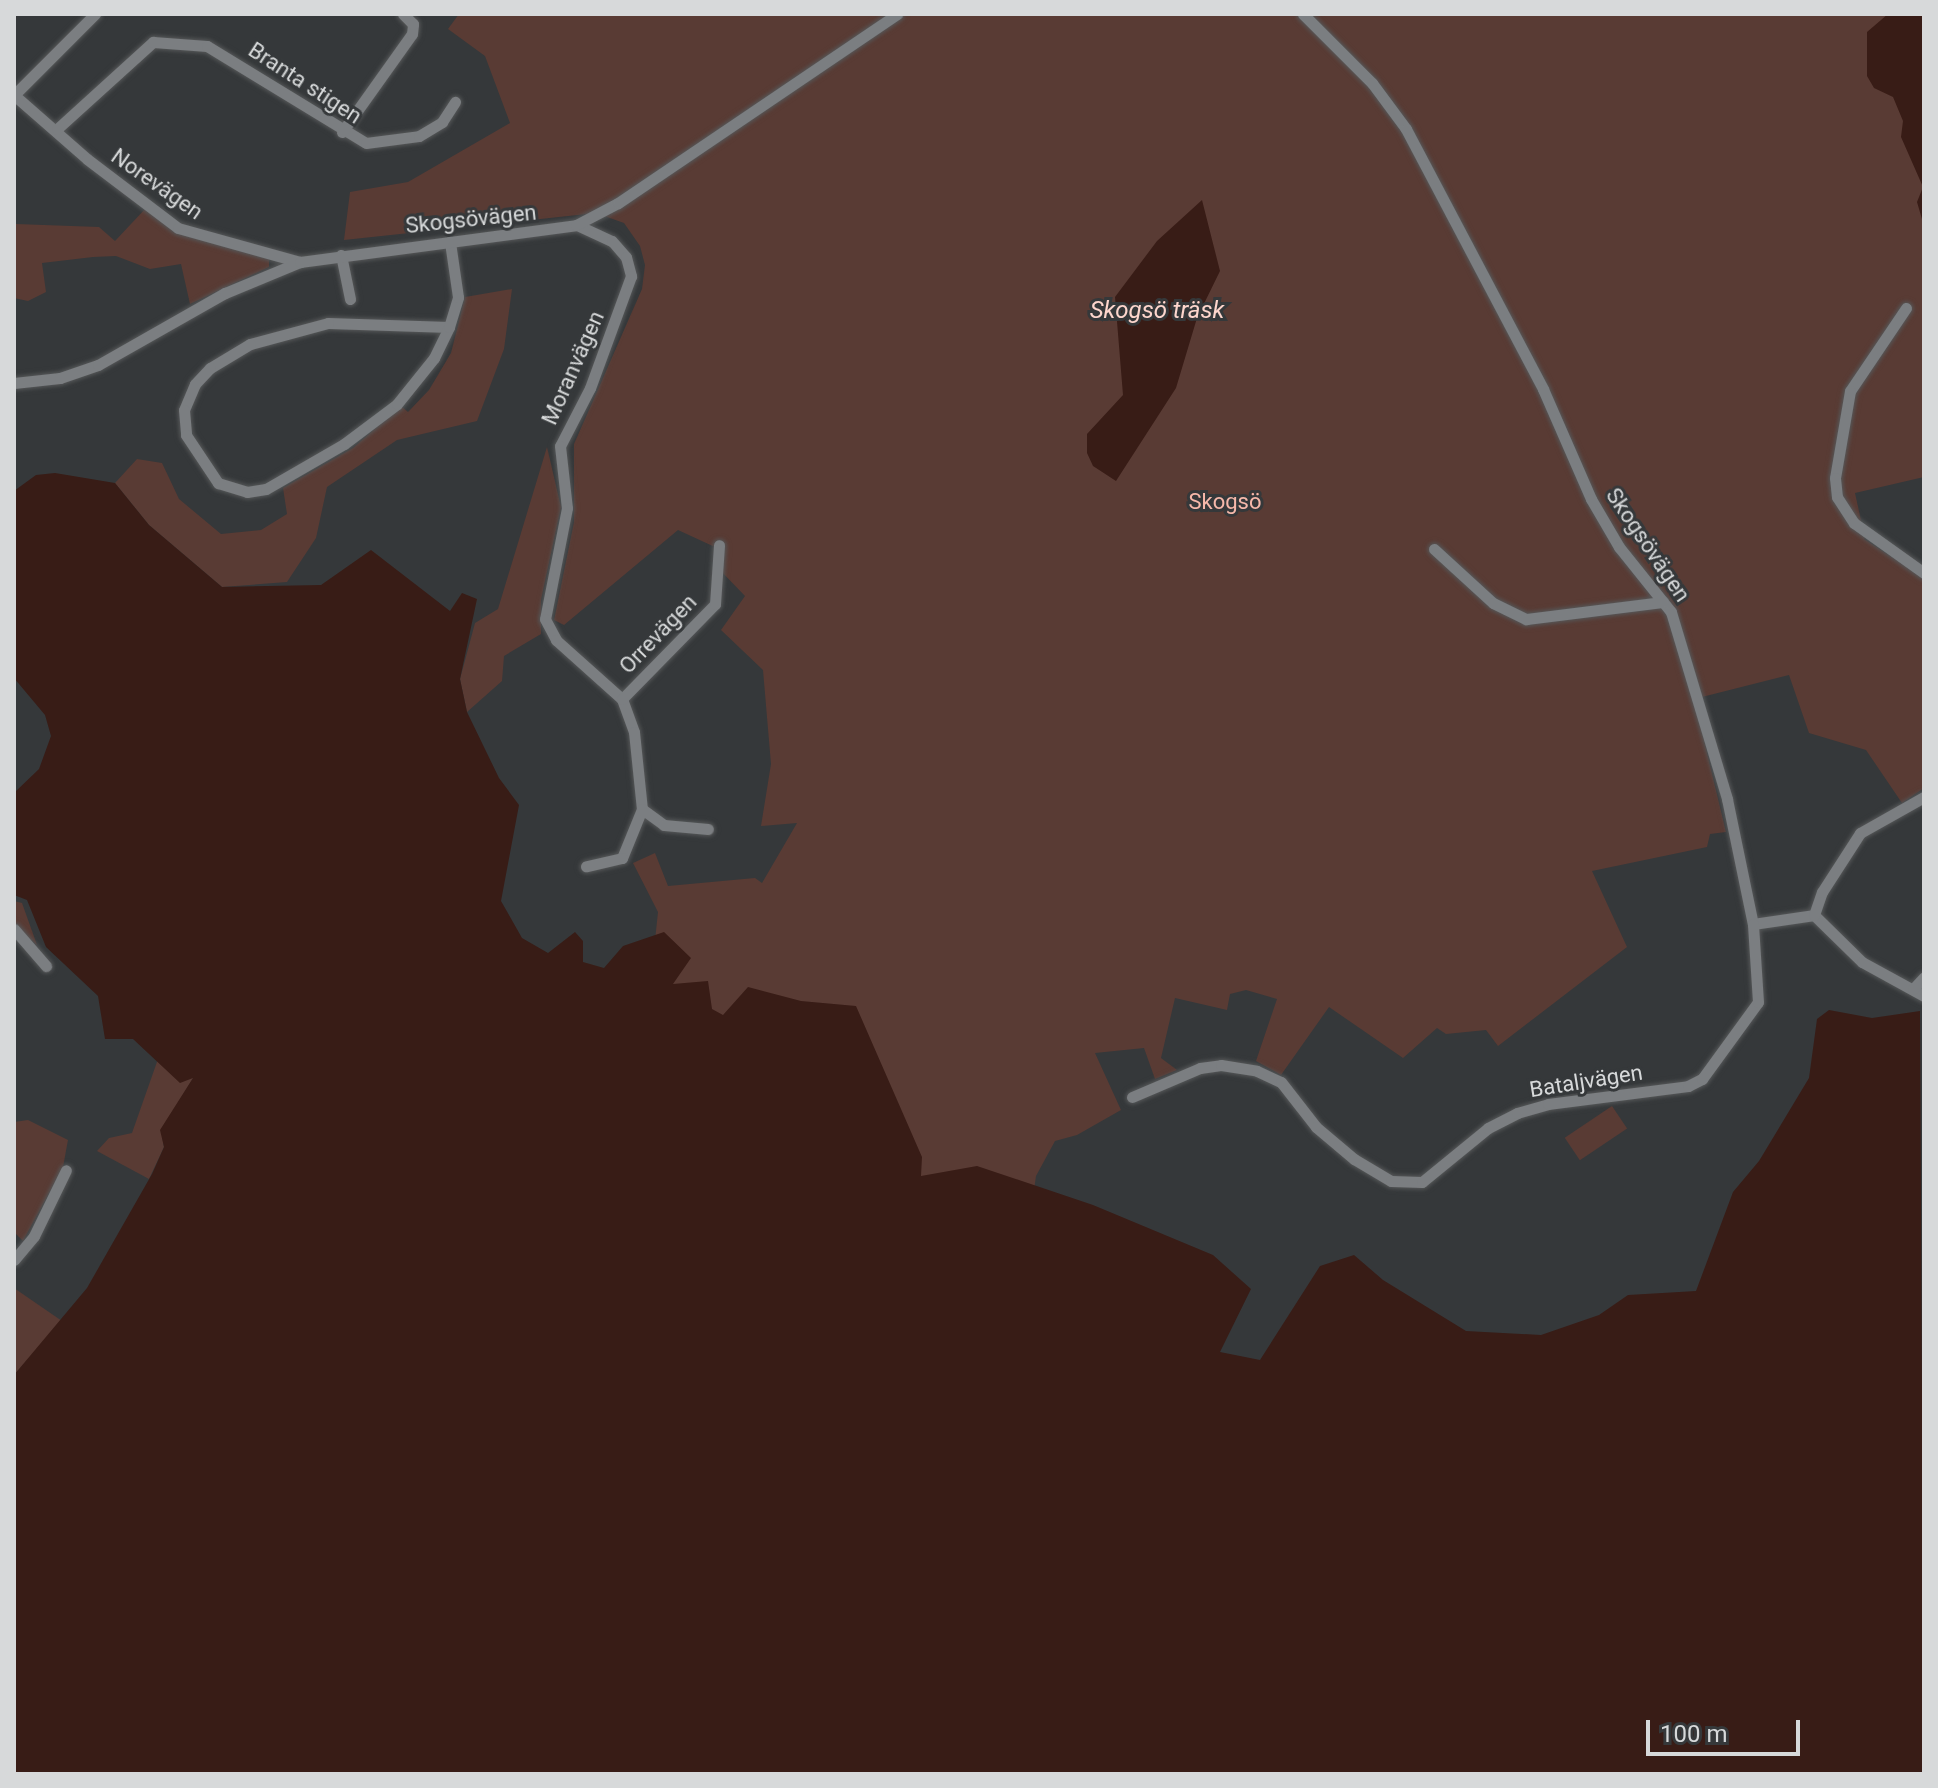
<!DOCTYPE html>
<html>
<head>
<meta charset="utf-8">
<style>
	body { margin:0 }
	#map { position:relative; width:1938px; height:1788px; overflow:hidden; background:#35383a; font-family:Roboto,sans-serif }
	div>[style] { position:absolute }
	.green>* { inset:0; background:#593b34; transform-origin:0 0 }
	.water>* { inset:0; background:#381c16 }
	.roads { filter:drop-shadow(0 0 2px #555758) drop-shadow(0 0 2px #555758) }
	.minor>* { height:11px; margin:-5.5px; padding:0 5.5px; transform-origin:5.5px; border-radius:5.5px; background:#7b7e81 }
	span { translate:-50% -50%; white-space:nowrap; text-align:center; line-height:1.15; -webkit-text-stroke:6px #35383a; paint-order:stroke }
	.street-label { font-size:22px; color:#d7d9da }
	.park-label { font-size:22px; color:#f6b8aa }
	.water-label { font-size:24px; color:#fdd6cd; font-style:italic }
	.frame { position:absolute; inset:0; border:16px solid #d7d9da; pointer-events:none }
	.scale { position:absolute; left:1646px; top:1720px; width:154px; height:36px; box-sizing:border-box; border:4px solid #d7d9da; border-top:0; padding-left:10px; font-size:24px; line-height:28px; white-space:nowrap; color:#d7d9da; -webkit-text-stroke:6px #35383a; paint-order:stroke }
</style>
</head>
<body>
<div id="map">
	<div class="green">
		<div style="clip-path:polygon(459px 14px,1924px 14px,1924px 477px,1855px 493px,1862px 525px,1869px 530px,1864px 539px,1924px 578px,1924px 788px,1902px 803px,1866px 750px,1809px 733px,1789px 675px,1694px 699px,1726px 832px,1710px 834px,1707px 847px,1592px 871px,1627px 947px,1498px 1046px,1486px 1030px,1446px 1034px,1437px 1028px,1403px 1058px,1329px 1007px,1281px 1075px,1256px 1061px,1277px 999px,1246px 990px,1230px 994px,1227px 1010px,1175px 998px,1161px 1058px,1177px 1070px,1155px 1079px,1144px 1048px,1095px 1053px,1121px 1110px,1077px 1135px,1055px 1141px,1036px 1176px,1002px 1413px,611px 1358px,658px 912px,633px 863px,655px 853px,668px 886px,755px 878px,762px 883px,797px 823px,761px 826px,771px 764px,763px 670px,721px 630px,745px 596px,716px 566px,717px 548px,678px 530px,564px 625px,554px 620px,574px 522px,574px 444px,642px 289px,645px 265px,640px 246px,624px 223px,596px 213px,344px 240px,350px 192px,408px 182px,510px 123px,485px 56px,448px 29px)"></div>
		<div style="clip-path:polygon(146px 208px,183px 234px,269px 259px,269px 267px,190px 304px,181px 264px,150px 269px,116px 256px,93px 257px,42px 263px,46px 292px,28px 301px,14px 298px,14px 214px,16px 224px,99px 227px,115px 241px)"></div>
		<div style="clip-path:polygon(512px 289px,504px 349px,477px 421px,397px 440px,327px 487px,316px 538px,287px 582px,222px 587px,149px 525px,115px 483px,137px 459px,162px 463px,179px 499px,221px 534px,261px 530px,287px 514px,283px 488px,353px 448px,401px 406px,408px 412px,429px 390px,451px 353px,465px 297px)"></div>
		<div style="clip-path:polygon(547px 447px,561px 507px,541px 600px,541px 634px,504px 656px,502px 681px,467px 712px,460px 679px,475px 623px,498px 609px)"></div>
		<div style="clip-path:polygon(14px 901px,22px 903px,37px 945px,14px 926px)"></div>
		<div style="clip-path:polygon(158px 1059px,194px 1077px,161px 1130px,164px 1147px,149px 1179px,97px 1151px,109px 1138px,132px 1133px)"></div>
		<div style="left:1612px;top:1106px;width:27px;height:57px;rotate:56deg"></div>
		<div style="clip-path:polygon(28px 1120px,68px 1140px,63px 1167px,23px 1241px,14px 1232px,14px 1122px)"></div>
		<div style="clip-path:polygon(14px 1288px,62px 1321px,14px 1375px)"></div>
	</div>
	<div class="water">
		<div style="clip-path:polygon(1888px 14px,1924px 14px,1924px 226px,1917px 202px,1923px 187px,1901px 137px,1903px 121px,1893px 97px,1874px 88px,1867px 76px,1867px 32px)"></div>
		<div style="clip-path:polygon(1202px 200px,1220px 271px,1197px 318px,1176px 388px,1116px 481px,1093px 466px,1087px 453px,1087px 434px,1123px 395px,1115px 297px,1157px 241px)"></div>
		<div style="clip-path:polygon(55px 473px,115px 483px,149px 525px,222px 587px,321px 585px,371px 550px,450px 611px,462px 593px,477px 599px,460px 679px,467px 712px,499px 778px,519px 805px,501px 901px,522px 938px,548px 953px,575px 932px,583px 941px,583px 962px,604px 968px,623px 946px,664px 932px,691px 958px,673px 984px,708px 981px,712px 1009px,723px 1015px,748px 987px,801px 1001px,856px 1006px,922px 1157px,921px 1176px,977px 1166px,1093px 1205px,1213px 1255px,1251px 1289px,1220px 1352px,1260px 1360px,1320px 1266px,1354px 1255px,1383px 1280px,1466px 1331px,1541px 1335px,1599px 1315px,1628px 1295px,1696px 1291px,1733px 1192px,1759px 1161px,1809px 1078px,1817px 1019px,1829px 1010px,1872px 1018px,1920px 1011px,1924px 1774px,14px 1774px,14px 1375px,87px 1288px,152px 1174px,164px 1147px,160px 1130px,193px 1078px,180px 1083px,133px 1039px,105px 1039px,98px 996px,46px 947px,27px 900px,14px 895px,14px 793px,39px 769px,51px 736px,45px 715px,14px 678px,14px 491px,36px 475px)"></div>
	</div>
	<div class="roads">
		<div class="minor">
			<div style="left:1303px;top:14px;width:98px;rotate:45deg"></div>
			<div style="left:1372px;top:83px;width:57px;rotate:53.5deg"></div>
			<div style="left:1406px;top:129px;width:294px;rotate:62.2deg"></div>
			<div style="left:1543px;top:389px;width:120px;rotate:66.4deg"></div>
			<div style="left:1591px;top:499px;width:56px;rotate:59.7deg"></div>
			<div style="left:1619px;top:547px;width:83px;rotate:51.3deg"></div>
			<div style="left:1671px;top:612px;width:195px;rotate:73.3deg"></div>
			<div style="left:1727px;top:799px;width:128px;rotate:78.3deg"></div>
			<div style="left:1753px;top:924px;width:62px;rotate:-8.4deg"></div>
			<div style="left:1814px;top:915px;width:67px;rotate:44.4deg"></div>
			<div style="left:1862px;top:962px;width:71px;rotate:28.7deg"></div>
			<div style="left:14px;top:95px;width:97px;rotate:41.2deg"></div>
			<div style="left:87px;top:159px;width:114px;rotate:37.2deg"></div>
			<div style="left:178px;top:228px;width:127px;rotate:15.6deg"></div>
			<div style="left:14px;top:95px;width:115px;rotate:-45deg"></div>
			<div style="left:57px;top:129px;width:130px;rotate:-42.2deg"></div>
			<div style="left:153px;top:42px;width:54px;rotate:4.2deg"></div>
			<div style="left:207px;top:46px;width:186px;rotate:31.4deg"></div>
			<div style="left:366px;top:143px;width:53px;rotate:-7.5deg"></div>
			<div style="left:419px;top:136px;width:27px;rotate:-31deg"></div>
			<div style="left:442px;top:122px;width:24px;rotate:-57deg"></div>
			<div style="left:342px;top:132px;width:120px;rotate:-54.5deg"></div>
			<div style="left:412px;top:34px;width:10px;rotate:-84deg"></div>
			<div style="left:413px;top:24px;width:14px;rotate:-135deg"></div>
			<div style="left:577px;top:225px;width:38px;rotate:25deg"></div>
			<div style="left:612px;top:241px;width:21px;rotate:49deg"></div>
			<div style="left:626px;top:257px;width:20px;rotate:75deg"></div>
			<div style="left:631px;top:276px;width:119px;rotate:110.1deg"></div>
			<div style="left:590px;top:388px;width:65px;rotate:117.3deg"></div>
			<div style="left:560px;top:446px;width:62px;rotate:83.6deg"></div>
			<div style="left:567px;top:508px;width:113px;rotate:101.2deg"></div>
			<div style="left:545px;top:619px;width:24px;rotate:62deg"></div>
			<div style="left:556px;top:640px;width:89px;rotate:41.8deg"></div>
			<div style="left:622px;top:699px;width:35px;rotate:70deg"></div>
			<div style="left:634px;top:732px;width:77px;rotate:84.1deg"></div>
			<div style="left:642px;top:809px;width:53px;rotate:112.2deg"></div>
			<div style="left:622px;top:858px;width:37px;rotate:167deg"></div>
			<div style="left:341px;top:255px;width:45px;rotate:78.4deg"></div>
			<div style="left:1906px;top:308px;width:100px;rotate:124deg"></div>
			<div style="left:1850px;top:391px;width:88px;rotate:99.8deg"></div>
			<div style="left:1835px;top:478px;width:19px;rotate:84deg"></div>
			<div style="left:1837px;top:497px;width:31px;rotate:57deg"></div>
			<div style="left:1854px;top:523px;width:86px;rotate:35.5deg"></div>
			<div style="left:449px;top:327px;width:121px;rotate:-178.1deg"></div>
			<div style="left:328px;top:323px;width:81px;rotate:164.9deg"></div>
			<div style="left:250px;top:344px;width:47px;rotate:149deg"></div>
			<div style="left:210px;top:368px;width:22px;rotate:133deg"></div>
			<div style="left:195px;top:384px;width:28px;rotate:113deg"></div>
			<div style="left:184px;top:410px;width:25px;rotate:85deg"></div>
			<div style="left:186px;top:435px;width:58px;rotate:56.3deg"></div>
			<div style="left:218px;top:483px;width:30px;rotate:17deg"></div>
			<div style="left:247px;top:492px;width:19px;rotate:-9deg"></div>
			<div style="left:266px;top:489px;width:90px;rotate:-30deg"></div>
			<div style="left:344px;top:444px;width:66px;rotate:-37deg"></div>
			<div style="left:397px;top:404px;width:59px;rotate:-51.2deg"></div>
			<div style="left:434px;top:358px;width:34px;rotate:-64deg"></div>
			<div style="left:449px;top:327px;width:31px;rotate:-73deg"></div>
			<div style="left:458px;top:297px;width:56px;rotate:-98.3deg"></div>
			<div style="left:14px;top:383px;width:46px;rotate:-6.2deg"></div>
			<div style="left:60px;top:378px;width:40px;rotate:-18.9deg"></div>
			<div style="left:98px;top:365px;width:146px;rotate:-29.6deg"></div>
			<div style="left:225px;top:293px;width:81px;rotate:-22.5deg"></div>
			<div style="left:300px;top:262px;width:278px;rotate:-7.6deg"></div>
			<div style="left:576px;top:225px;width:47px;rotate:-27.6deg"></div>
			<div style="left:618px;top:203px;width:337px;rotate:-34.1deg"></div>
			<div style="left:1434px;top:549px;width:80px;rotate:42.5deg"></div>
			<div style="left:1493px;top:603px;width:37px;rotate:26deg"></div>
			<div style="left:1526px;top:619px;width:138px;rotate:-7.1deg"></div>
			<div style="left:622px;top:699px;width:133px;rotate:-45.6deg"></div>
			<div style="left:715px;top:604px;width:59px;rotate:-86.1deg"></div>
			<div style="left:642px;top:809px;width:27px;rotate:36deg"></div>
			<div style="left:664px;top:825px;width:44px;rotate:5.2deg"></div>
			<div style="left:1814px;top:915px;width:24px;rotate:-71deg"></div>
			<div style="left:1822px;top:892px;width:70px;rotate:-57.2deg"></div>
			<div style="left:1860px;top:833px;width:73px;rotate:-29.4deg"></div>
			<div style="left:14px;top:929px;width:49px;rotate:49.1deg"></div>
			<div style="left:1913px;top:989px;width:16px;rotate:-47deg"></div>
			<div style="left:1132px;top:1097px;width:74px;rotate:-23.1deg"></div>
			<div style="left:1200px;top:1068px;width:21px;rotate:-8deg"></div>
			<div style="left:1221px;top:1065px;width:36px;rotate:9deg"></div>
			<div style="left:1257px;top:1071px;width:26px;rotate:25deg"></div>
			<div style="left:1281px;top:1082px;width:57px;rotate:52.1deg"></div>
			<div style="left:1316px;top:1127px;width:50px;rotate:40.1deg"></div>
			<div style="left:1354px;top:1159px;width:43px;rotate:30.7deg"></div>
			<div style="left:1391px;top:1181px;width:31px;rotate:2deg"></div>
			<div style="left:1422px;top:1182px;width:85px;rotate:-39.3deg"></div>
			<div style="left:1488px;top:1128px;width:33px;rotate:-27deg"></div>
			<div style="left:1517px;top:1113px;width:32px;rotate:-16deg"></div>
			<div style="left:1548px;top:1104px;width:141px;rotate:-7.3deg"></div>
			<div style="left:1688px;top:1086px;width:16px;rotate:-27deg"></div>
			<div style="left:1702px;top:1079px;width:95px;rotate:-54deg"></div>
			<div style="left:1758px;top:1002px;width:78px;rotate:-93.7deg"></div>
			<div style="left:14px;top:1260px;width:31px;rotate:-50deg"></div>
			<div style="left:34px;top:1236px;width:73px;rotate:-64.1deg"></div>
		</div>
	</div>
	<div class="street-label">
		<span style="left:305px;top:83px;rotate:33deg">Branta stigen</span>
		<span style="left:157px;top:184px;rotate:35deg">Norevägen</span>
		<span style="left:471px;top:219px;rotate:-6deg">Skogsövägen</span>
		<span style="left:573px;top:368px;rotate:-66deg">Moranvägen</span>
		<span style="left:1648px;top:545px;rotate:56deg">Skogsövägen</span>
		<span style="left:658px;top:634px;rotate:-46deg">Orrevägen</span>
		<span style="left:1586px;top:1081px;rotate:-9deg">Bataljvägen</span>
	</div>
	<div class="park-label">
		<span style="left:1225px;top:502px">Skogsö</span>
	</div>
	<div class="water-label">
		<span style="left:1157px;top:311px">Skogsö träsk</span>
	</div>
	<div class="frame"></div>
	<div class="scale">100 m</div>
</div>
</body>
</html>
